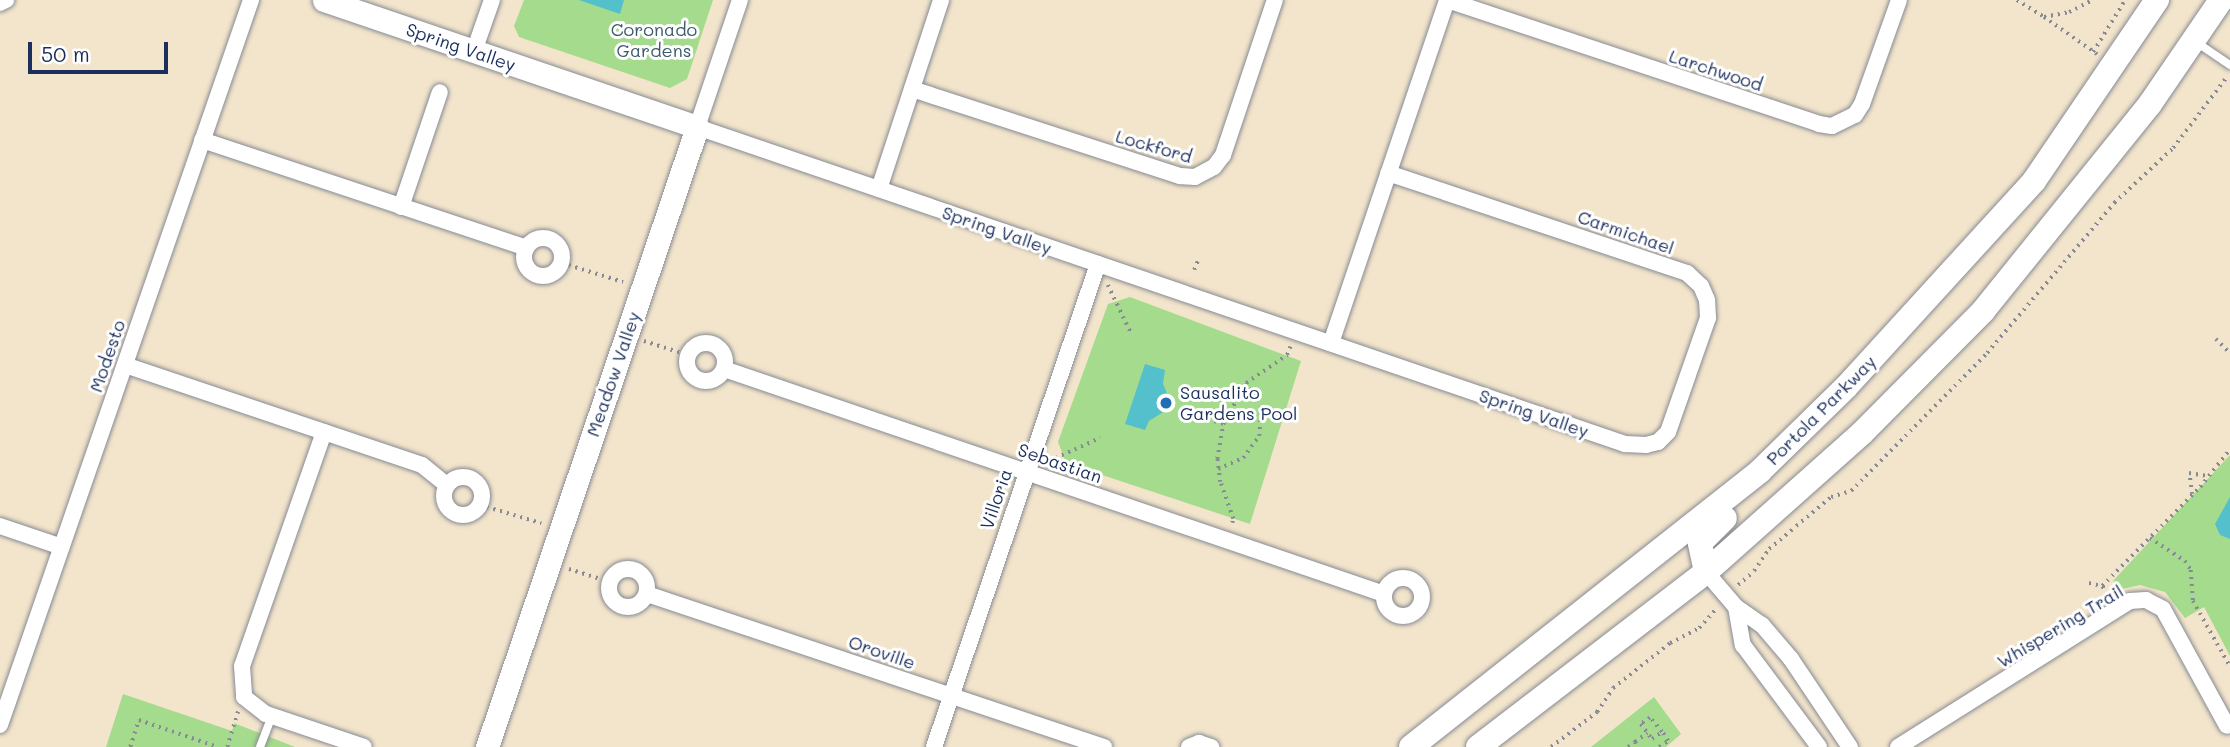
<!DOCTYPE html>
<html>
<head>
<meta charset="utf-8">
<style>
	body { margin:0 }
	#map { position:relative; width:2230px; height:747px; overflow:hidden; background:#f3e5cb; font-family:Mali,sans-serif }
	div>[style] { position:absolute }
	.green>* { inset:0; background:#a4db8c }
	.water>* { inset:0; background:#53c0cb }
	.path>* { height:3.5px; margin-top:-1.75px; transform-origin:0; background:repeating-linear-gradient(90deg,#878a94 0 2px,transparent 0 7px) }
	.roads { filter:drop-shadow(0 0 2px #878a94) drop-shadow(0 0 2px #878a94) }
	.lane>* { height:8px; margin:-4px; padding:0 4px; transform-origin:4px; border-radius:4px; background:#fff }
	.street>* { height:16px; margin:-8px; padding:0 8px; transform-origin:8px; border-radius:8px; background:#fff }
	.street>.ring { margin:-8px; padding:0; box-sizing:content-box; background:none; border:16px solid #fff; border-radius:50% }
	.secondary>* { height:23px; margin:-11.5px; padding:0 11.5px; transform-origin:11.5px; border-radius:11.5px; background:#fff }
	.primary>* { height:24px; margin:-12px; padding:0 12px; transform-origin:12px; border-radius:12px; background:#fff }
	.dots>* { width:19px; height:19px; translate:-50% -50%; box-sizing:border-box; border:4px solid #fff; border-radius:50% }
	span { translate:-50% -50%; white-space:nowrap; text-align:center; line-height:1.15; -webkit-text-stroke:6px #fff; paint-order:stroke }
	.park-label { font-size:18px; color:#3d5a6a }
	.street-label { font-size:18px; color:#1b2f5e }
	.poi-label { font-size:18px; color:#1b2f5e }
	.left { translate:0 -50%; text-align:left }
	.scale { position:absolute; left:28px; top:42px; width:140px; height:32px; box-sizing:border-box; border:4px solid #1b2f5e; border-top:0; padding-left:9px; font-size:21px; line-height:24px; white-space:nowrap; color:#1b2f5e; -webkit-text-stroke:5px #fff; paint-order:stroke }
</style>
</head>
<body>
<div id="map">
	<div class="green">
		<div style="clip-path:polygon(524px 0,713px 0,687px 79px,670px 88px,519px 37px,514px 26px)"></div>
		<div style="clip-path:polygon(1130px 297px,1301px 361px,1250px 524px,1066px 463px,1058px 442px,1108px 304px)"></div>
		<div style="clip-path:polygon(2230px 455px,2230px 656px,2204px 607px,2185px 618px,2165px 592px,2140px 585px,2117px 590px,2113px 581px)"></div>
		<div style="clip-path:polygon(123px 694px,232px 731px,234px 723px,295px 747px,106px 747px)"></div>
		<div style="clip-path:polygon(1654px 697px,1681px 734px,1666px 747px,1591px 747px)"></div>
	</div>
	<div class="water">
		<div style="clip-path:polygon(579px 0,624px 0,620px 14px)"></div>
		<div style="clip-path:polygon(1145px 364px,1165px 370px,1163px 384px,1170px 400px,1168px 409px,1149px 421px,1145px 430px,1125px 424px)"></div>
		<div style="clip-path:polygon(2230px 497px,2230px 539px,2220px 535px,2215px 524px)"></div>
	</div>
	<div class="path">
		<div style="left:2017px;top:0;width:32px;rotate:32deg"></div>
		<div style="left:2044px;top:17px;width:25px;rotate:-11deg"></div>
		<div style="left:2069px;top:12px;width:27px;rotate:-27deg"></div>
		<div style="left:2044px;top:17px;width:65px;rotate:34.9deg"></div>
		<div style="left:2093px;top:52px;width:61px;rotate:-58.4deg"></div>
		<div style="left:562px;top:263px;width:64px;rotate:17.3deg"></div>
		<div style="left:1194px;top:270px;width:11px;rotate:-68deg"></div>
		<div style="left:1108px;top:285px;width:55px;rotate:64.4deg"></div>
		<div style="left:2216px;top:339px;width:20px;rotate:45deg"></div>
		<div style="left:644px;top:341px;width:46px;rotate:17.7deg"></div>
		<div style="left:1208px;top:419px;width:16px;rotate:18deg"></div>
		<div style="left:1049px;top:461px;width:56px;rotate:-24.3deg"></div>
		<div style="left:1218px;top:469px;width:27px;rotate:-24deg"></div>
		<div style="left:1243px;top:458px;width:27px;rotate:-54deg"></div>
		<div style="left:1259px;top:436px;width:28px;rotate:-86deg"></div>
		<div style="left:1261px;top:408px;width:29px;rotate:-121deg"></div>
		<div style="left:2192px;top:494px;width:21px;rotate:-98deg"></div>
		<div style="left:2189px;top:473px;width:19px;rotate:9deg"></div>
		<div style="left:480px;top:505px;width:64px;rotate:16.4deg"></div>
		<div style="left:1232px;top:523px;width:4px;rotate:-76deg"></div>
		<div style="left:1233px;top:519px;width:39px;rotate:-109deg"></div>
		<div style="left:1220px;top:482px;width:23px;rotate:-97deg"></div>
		<div style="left:1217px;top:459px;width:36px;rotate:-80deg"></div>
		<div style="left:1223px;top:424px;width:47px;rotate:-60.7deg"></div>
		<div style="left:1246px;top:383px;width:50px;rotate:-34.3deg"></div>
		<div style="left:1287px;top:355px;width:9px;rotate:-69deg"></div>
		<div style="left:2150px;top:538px;width:42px;rotate:33.3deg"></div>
		<div style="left:2185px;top:561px;width:11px;rotate:56deg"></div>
		<div style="left:2191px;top:570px;width:31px;rotate:86deg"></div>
		<div style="left:2193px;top:601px;width:75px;rotate:60.4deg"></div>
		<div style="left:569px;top:569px;width:43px;rotate:17.6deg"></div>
		<div style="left:2089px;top:583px;width:12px;rotate:14deg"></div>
		<div style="left:1738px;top:585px;width:21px;rotate:-41deg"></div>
		<div style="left:1754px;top:571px;width:27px;rotate:-56deg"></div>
		<div style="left:1769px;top:549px;width:35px;rotate:-40deg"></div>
		<div style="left:1796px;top:526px;width:45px;rotate:-39.6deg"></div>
		<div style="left:1831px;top:497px;width:21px;rotate:-17deg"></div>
		<div style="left:1851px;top:491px;width:194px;rotate:-45.4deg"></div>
		<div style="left:1987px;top:353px;width:197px;rotate:-49.7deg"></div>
		<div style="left:2114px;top:203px;width:81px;rotate:-43deg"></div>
		<div style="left:2173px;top:148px;width:88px;rotate:-52.9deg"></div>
		<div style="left:2104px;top:597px;width:3px;rotate:-45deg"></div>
		<div style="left:2106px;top:595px;width:10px;rotate:-114deg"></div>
		<div style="left:2102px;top:586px;width:139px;rotate:-45.3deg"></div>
		<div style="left:2200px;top:487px;width:48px;rotate:-51.7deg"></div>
		<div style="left:1635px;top:742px;width:15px;rotate:-37deg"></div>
		<div style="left:130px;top:747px;width:28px;rotate:-72deg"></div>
		<div style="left:139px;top:720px;width:83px;rotate:18.9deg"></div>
		<div style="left:227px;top:747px;width:37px;rotate:-73deg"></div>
		<div style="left:1551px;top:747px;width:58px;rotate:-37.3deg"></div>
		<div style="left:1597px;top:712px;width:29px;rotate:-56deg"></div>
		<div style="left:1613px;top:688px;width:73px;rotate:-38.3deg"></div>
		<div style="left:1670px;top:643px;width:33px;rotate:-27deg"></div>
		<div style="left:1699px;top:628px;width:25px;rotate:-48deg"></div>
		<div style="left:1628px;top:747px;width:9px;rotate:-36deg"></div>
		<div style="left:1635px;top:742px;width:6px;rotate:59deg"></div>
		<div style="left:1659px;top:747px;width:11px;rotate:-34deg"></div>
		<div style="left:1668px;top:741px;width:11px;rotate:-124deg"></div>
		<div style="left:1662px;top:732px;width:18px;rotate:-131deg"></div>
		<div style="left:1650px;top:718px;width:11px;rotate:146deg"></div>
		<div style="left:1641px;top:724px;width:19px;rotate:54deg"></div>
		<div style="left:1652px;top:739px;width:12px;rotate:-35deg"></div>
	</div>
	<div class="roads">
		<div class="lane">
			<div style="left:2196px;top:42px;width:41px;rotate:34.1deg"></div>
			<div style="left:260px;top:747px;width:34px;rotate:-69deg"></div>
		</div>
		<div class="street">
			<div style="left:740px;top:0;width:134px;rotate:108.7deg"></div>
			<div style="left:697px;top:127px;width:981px;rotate:18.86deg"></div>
			<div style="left:1625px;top:444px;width:21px;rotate:3deg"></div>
			<div style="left:1646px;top:445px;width:12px;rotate:-14deg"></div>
			<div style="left:1658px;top:442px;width:14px;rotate:-45deg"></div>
			<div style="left:1668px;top:432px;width:121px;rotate:-70.7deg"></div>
			<div style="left:1708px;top:318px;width:18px;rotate:-93deg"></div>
			<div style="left:1707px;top:300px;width:15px;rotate:-113deg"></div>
			<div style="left:1701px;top:286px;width:19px;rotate:-137deg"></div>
			<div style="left:1687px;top:273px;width:315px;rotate:-161.5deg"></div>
			<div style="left:1447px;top:0;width:392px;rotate:18.4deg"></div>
			<div style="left:1819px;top:124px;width:13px;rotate:9deg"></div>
			<div style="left:1832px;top:126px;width:25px;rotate:-26deg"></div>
			<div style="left:1855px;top:115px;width:13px;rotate:-58deg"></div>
			<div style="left:1862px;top:104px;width:110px;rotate:-70.4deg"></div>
			<div style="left:0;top:3px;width:7px;rotate:-27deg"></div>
			<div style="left:474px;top:51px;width:54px;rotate:-70.6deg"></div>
			<div style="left:912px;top:89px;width:282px;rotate:18deg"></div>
			<div style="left:1180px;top:176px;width:15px;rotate:4deg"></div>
			<div style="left:1195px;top:177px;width:21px;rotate:-28deg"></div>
			<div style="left:1214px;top:167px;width:15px;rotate:-53deg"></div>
			<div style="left:1223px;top:155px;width:163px;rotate:-71.5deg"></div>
			<div style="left:202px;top:140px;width:342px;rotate:18.4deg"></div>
			<div style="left:879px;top:189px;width:199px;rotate:-71.8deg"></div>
			<div style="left:401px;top:207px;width:121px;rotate:-71.3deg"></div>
			<div class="ring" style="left:524px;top:238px;width:22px;height:22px"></div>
			<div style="left:1331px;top:343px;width:362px;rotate:-71.3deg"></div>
			<div class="ring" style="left:687px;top:343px;width:22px;height:22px"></div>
			<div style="left:125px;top:365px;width:313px;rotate:18.6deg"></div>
			<div style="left:422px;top:465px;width:32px;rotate:39deg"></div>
			<div style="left:724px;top:369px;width:697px;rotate:18.82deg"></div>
			<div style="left:324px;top:432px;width:248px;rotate:109.3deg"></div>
			<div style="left:242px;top:666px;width:31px;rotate:86deg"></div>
			<div style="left:244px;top:697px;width:28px;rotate:38deg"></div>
			<div style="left:266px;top:714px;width:103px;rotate:18.6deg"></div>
			<div class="ring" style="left:444px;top:477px;width:22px;height:22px"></div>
			<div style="left:0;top:526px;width:65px;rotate:18.7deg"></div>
			<div class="ring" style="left:609px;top:569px;width:22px;height:22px"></div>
			<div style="left:1706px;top:572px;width:46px;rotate:49.4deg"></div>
			<div style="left:1736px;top:607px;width:32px;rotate:35deg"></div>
			<div style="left:1762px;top:625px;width:45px;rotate:49.5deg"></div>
			<div style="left:1791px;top:659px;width:106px;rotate:56.2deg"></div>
			<div class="ring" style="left:1384px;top:578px;width:22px;height:22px"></div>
			<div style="left:647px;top:594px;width:482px;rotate:18.5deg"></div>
			<div style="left:1736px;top:607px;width:39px;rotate:80deg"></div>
			<div style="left:1743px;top:645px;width:127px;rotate:53.3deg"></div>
			<div style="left:0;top:725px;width:767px;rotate:-70.9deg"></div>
			<div style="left:934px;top:747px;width:510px;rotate:-71.25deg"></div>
			<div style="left:1189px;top:747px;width:11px;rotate:-22deg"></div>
			<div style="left:1199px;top:743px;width:13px;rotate:18deg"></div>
			<div style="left:1898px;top:747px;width:274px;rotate:-32.2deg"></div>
			<div style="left:2130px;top:601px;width:16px;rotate:-4deg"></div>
			<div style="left:2146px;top:600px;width:19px;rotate:28deg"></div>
			<div style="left:2163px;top:609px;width:133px;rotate:61.3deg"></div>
		</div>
		<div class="secondary">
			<div style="left:324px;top:0;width:394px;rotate:18.8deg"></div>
			<div style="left:697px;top:127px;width:655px;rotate:108.71deg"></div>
		</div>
		<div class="primary">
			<div style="left:1706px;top:572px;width:30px;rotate:-102deg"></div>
			<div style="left:1700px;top:543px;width:35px;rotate:-45deg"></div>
			<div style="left:1411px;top:747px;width:445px;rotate:-38.3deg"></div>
			<div style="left:1760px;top:471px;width:120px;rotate:-44.3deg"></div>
			<div style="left:1846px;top:387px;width:279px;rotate:-47.6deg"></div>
			<div style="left:2034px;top:181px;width:219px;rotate:-55.8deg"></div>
			<div style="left:1478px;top:747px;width:287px;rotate:-37.5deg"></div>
			<div style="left:1706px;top:572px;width:209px;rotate:-41.7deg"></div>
			<div style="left:1862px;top:433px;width:172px;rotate:-45.2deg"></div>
			<div style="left:1983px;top:311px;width:266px;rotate:-51.1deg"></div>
			<div style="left:2150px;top:104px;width:126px;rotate:-55.7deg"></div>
		</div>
	</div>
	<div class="dots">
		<div style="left:1166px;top:403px;background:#1f6fb2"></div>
	</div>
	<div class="park-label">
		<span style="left:654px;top:40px">Coronado<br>Gardens</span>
	</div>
	<div class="street-label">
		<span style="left:461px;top:47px;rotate:19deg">Spring Valley</span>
		<span style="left:1716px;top:70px;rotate:18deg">Larchwood</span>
		<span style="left:1154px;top:146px;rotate:16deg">Lockford</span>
		<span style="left:997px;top:230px;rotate:19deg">Spring Valley</span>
		<span style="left:1626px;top:232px;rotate:19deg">Carmichael</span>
		<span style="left:107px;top:356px;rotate:-71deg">Modesto</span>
		<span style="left:613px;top:374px;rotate:-71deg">Meadow Valley</span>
		<span style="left:1821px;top:410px;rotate:-45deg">Portola Parkway</span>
		<span style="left:1534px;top:413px;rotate:19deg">Spring Valley</span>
		<span style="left:1060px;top:463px;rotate:19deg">Sebastian</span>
		<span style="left:996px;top:499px;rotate:-71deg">Villoria</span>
		<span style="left:2060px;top:626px;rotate:-31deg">Whispering Trail</span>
		<span style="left:882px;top:652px;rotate:19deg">Oroville</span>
	</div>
	<div class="poi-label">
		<span class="left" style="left:1180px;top:403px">Sausalito<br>Gardens Pool</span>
	</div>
	<div class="scale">50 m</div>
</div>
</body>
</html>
